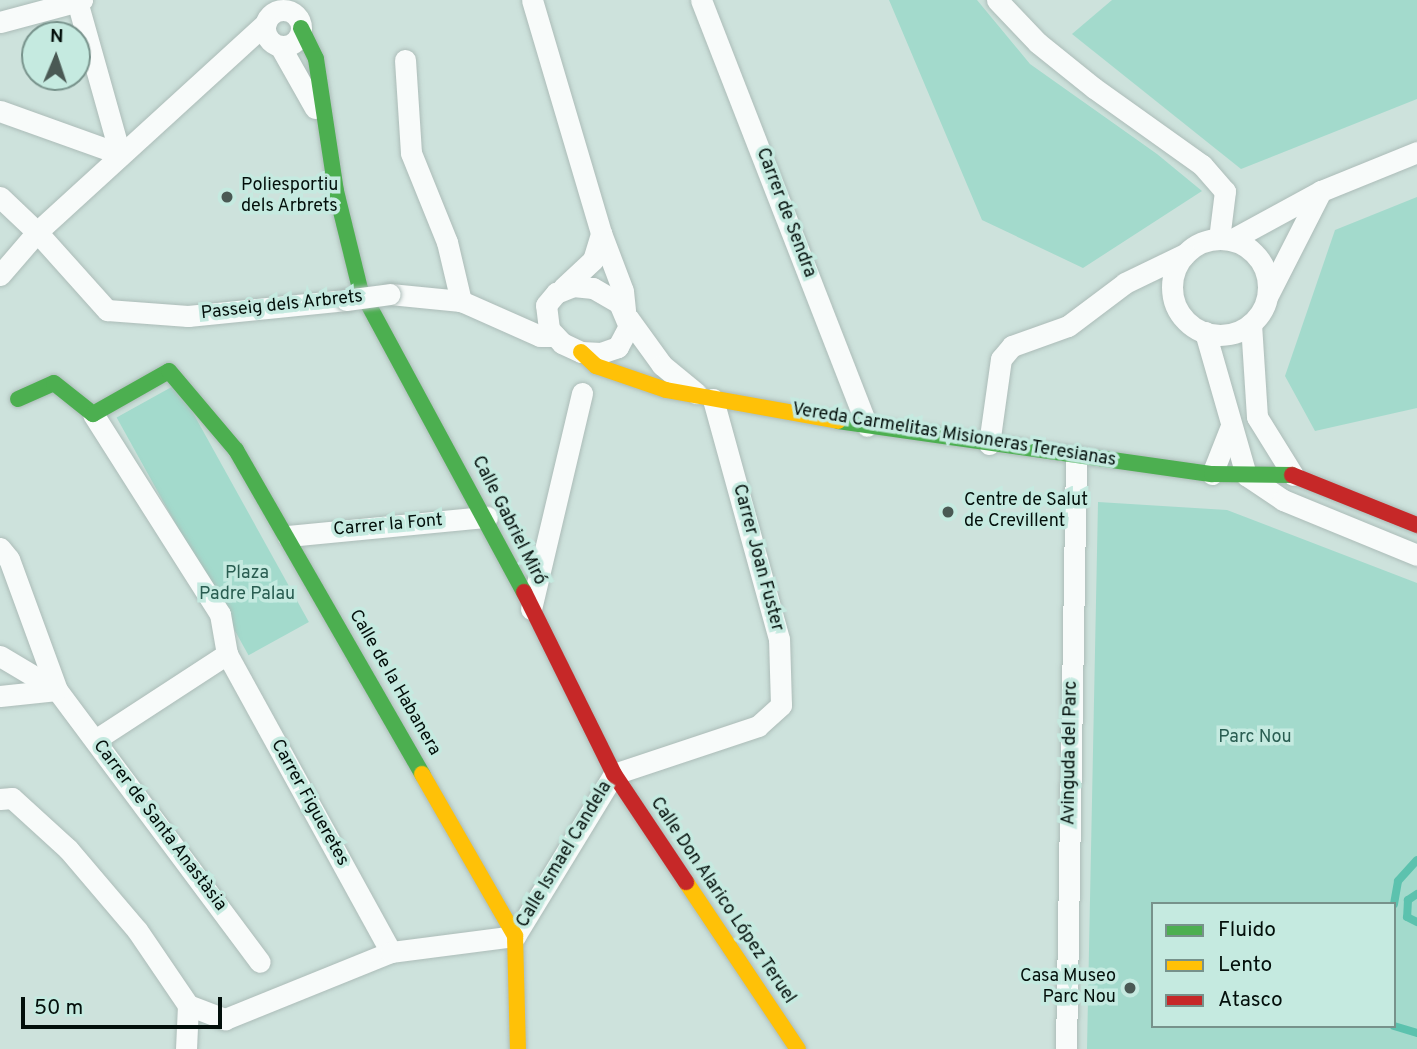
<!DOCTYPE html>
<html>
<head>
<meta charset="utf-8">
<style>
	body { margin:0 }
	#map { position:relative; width:1417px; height:1049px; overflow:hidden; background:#cde2dc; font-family:Overpass,sans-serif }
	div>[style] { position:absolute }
	.green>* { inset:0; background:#a3dacc; transform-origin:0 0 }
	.stream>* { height:8px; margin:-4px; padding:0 4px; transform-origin:4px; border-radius:4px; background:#5cc2ae }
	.roads { filter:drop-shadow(0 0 2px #acbcb8) drop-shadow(0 0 2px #acbcb8) }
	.street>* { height:21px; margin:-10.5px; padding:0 10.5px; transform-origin:10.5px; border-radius:10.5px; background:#f8fbfa }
	.street>.ring { margin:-10.5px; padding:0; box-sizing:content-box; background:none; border:21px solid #f8fbfa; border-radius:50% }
	.fast>* { height:16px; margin:-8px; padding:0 8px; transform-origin:8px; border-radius:8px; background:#4caf50 }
	.slow>* { height:16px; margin:-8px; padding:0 8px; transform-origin:8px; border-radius:8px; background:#ffc107 }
	.jam>* { height:16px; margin:-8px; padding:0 8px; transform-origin:8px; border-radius:8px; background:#c62828 }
	.bridges { filter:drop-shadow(0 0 2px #acbcb8) drop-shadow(0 0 2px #acbcb8) }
	.street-bridge>* { height:21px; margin:-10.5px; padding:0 10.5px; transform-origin:10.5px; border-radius:10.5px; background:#f8fbfa }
	.dots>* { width:19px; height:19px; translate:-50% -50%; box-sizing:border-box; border:4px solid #c5eae0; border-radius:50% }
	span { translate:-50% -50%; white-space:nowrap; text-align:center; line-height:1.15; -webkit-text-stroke:7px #c5eae0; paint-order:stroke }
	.poi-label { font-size:18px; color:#030f0b }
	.left { translate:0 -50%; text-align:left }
	.right { translate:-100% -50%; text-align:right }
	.street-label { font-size:18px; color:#030f0b }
	.park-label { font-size:18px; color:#295d51 }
	.legend { position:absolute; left:1151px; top:902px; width:245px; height:126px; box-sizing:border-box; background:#c5eae0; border:2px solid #77928b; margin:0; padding:9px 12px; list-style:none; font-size:21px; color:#030f0b }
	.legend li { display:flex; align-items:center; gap:14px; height:35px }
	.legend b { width:35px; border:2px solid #77928b }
	.north { position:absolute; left:21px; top:21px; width:70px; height:70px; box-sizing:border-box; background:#c5eae0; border:2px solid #77928b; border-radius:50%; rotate:2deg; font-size:19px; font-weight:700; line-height:28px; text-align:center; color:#030f0b }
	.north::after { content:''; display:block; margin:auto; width:24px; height:32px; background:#4a5954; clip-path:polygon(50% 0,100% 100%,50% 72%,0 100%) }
	.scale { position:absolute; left:21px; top:997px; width:201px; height:32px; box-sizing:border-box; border:4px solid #030f0b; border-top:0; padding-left:9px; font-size:21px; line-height:24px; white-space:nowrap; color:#030f0b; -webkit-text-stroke:5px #c5eae0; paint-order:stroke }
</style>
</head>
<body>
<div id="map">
	<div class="green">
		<div style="clip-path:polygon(889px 0,977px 0,1030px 64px,1157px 154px,1202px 191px,1083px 268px,982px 220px)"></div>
		<div style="clip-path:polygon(1112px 0,1417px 0,1417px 99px,1241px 169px,1072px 34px)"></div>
		<div style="clip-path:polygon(1417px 197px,1417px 408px,1315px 431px,1285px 376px,1335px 230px)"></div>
		<div style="left:177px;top:384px;width:272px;height:69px;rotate:61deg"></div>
		<div style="clip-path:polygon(evenodd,1098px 502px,1227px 510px,1417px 583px,1417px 1049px,1087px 1049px,1098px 502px,1153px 904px,1394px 904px,1394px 1026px,1153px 1026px,1153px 904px)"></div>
	</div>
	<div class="stream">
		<div style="left:1417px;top:894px;width:11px;rotate:146deg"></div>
		<div style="left:1408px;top:900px;width:17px;rotate:93deg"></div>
		<div style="left:1407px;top:917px;width:11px;rotate:27deg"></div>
		<div style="left:1394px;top:904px;width:23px;rotate:-80deg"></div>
		<div style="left:1398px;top:881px;width:28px;rotate:-48deg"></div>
		<div style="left:1394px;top:1026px;width:24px;rotate:17deg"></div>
	</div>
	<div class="roads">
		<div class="street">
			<div style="left:532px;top:0;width:243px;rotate:73.5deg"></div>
			<div style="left:601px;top:233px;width:62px;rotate:69.2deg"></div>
			<div style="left:623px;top:291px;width:20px;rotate:84deg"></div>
			<div style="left:701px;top:0;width:457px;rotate:68.7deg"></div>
			<div style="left:997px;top:0;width:59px;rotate:46.4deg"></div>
			<div style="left:1038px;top:43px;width:72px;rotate:38.8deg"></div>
			<div style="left:1094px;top:88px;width:133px;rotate:35.5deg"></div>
			<div style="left:1202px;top:165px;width:35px;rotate:49deg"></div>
			<div style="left:1225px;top:191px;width:48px;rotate:97.1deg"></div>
			<div style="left:77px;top:1px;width:159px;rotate:74.3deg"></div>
			<div class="ring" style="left:265px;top:10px;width:15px;height:15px"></div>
			<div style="left:0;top:22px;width:85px;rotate:-15deg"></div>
			<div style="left:280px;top:46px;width:71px;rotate:60.6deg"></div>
			<div style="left:405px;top:60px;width:93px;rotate:86.3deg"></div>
			<div style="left:411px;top:153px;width:96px;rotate:68deg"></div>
			<div style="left:447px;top:242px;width:61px;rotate:76.7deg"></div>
			<div style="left:0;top:111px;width:127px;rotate:19.7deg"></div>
			<div style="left:0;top:197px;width:51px;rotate:43.4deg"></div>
			<div style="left:37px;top:232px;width:105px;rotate:48.1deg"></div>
			<div style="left:107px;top:310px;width:81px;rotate:4.2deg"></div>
			<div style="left:188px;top:316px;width:159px;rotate:-5.8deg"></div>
			<div class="ring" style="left:1172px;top:239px;width:75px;height:75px"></div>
			<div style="left:1231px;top:240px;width:102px;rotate:-28.6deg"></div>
			<div style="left:1321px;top:191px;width:104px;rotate:-22.1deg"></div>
			<div style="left:0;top:275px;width:57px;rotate:-49.3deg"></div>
			<div style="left:37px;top:232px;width:310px;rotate:-42.4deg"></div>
			<div style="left:573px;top:286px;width:20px;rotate:6deg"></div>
			<div style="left:593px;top:288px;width:30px;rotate:30deg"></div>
			<div style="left:619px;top:303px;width:25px;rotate:67deg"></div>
			<div style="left:629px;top:326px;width:24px;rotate:118deg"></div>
			<div style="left:618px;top:347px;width:18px;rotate:161deg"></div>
			<div style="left:601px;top:353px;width:20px;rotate:-177deg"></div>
			<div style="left:581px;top:352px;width:21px;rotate:-155deg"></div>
			<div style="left:562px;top:343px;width:19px;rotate:-133deg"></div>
			<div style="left:549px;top:329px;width:24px;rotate:-97deg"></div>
			<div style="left:546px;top:305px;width:16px;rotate:-50deg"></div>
			<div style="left:556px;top:293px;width:18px;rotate:-22deg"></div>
			<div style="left:563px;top:288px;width:41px;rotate:-43deg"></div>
			<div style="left:593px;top:260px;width:28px;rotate:-73deg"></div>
			<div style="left:390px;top:294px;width:71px;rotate:5.6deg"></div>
			<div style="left:461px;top:301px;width:86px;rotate:23.9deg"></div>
			<div style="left:540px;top:336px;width:15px"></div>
			<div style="left:1268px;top:295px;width:117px;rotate:-63deg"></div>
			<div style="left:628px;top:318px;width:58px;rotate:54.1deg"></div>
			<div style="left:662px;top:365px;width:44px;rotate:39.5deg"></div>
			<div style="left:1251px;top:324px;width:93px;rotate:86.3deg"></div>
			<div style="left:1257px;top:417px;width:68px;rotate:58.2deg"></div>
			<div style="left:1205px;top:332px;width:149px;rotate:74deg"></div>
			<div style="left:1246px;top:475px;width:45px;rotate:34deg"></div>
			<div style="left:1283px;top:500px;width:145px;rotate:22.3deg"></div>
			<div style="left:93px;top:414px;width:237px;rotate:57.6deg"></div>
			<div style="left:220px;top:614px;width:41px;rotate:80.1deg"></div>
			<div style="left:227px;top:654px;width:340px;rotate:61.2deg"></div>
			<div style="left:989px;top:444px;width:86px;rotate:-82deg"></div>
			<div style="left:1001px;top:359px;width:17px;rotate:-50deg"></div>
			<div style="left:1012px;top:346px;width:59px;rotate:-19.7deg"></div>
			<div style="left:1068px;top:326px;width:71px;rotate:-37deg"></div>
			<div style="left:1125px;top:283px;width:67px;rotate:-25.8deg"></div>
			<div style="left:1212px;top:474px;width:52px;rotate:-68.4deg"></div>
			<div style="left:288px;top:536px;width:200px;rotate:-5.5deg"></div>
			<div style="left:0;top:548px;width:14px;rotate:51deg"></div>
			<div style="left:9px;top:559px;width:140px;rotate:69.9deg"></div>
			<div style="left:57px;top:690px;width:339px;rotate:53.3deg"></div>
			<div style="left:531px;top:609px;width:222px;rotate:-76.7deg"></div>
			<div style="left:0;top:656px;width:66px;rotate:30.8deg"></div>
			<div style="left:0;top:696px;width:57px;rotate:-6deg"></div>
			<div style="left:95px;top:740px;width:158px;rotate:-33.1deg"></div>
			<div style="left:0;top:799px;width:12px;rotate:-5deg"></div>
			<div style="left:12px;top:798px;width:76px;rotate:42.3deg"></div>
			<div style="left:68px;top:849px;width:106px;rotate:49.6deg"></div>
			<div style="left:137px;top:930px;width:91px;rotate:55.8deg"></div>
			<div style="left:188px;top:1005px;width:44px;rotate:92.6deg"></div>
			<div style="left:188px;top:1005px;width:40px;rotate:21deg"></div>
			<div style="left:225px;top:1019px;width:179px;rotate:-22deg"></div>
			<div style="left:391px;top:952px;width:125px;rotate:-7.4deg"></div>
			<div style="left:515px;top:936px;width:190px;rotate:-58.6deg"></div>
			<div style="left:614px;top:774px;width:152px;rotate:-18.4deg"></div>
			<div style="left:758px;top:726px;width:31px;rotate:-42deg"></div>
			<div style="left:781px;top:705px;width:66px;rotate:-91.7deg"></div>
			<div style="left:779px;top:639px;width:249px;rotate:-105.4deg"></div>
			<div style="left:1066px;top:1049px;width:593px;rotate:-89.03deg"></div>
		</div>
		<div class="fast">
			<div style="left:301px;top:28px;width:34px;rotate:64deg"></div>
			<div style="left:316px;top:59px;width:134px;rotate:81.4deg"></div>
			<div style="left:336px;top:191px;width:101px;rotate:76.2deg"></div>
			<div style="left:360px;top:289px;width:345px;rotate:61.6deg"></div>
			<div style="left:18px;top:399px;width:39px;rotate:-24deg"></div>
			<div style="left:54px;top:383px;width:50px;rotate:38.5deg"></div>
			<div style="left:93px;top:414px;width:87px;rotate:-29.5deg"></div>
			<div style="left:169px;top:371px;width:104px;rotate:49.7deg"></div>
			<div style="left:236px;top:450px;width:374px;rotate:60.1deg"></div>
			<div style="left:838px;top:421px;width:378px;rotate:8.1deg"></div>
			<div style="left:1212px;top:474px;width:80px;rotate:0.7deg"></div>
		</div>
		<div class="slow">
			<div style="left:581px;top:352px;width:21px;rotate:43deg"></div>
			<div style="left:596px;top:366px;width:74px;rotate:18.9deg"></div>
			<div style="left:666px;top:390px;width:175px;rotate:10.2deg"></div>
			<div style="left:422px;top:774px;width:187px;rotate:60.1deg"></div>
			<div style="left:515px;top:936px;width:113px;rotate:88.5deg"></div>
			<div style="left:686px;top:882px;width:201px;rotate:56.2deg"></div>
		</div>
		<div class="jam">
			<div style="left:1292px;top:475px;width:135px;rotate:21.8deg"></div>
			<div style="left:524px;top:592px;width:203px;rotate:63.7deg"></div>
			<div style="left:614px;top:774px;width:130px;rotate:56.3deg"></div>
		</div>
	</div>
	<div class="bridges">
		<div class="street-bridge">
			<div style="left:346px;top:300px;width:44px;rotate:-7.8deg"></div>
		</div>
	</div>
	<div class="dots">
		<div style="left:227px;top:197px;background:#4a5954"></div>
		<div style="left:948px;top:512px;background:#4a5954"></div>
		<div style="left:1130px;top:988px;background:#4a5954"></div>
	</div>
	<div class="poi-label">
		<span class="left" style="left:241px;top:197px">Poliesportiu<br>dels Arbrets</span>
		<span class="left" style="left:964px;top:512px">Centre de Salut<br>de Crevillent</span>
		<span class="right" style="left:1116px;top:988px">Casa Museo<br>Parc Nou</span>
	</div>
	<div class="street-label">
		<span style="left:785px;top:213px;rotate:69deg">Carrer de Sendra</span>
		<span style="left:282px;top:306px;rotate:-6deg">Passeig dels Arbrets</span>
		<span style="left:954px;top:436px;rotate:9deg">Vereda Carmelitas Misioneras Teresianas</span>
		<span style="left:508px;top:521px;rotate:63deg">Calle Gabriel Miró</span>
		<span style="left:388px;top:526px;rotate:-5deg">Carrer la Font</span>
		<span style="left:757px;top:558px;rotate:75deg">Carrer Joan Fuster</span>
		<span style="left:394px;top:683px;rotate:60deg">Calle de la Habanera</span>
		<span style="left:1071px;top:753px;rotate:-89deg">Avinguda del Parc</span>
		<span style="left:309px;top:803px;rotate:61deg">Carrer Figueretes</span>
		<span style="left:159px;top:826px;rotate:53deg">Carrer de Santa Anastàsia</span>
		<span style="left:565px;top:855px;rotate:-59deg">Calle Ismael Candela</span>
		<span style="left:722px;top:901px;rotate:56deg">Calle Don Alarico López Teruel</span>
	</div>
	<div class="park-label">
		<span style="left:247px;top:585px">Plaza<br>Padre Palau</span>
		<span style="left:1255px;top:738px">Parc Nou</span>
	</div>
	<ul class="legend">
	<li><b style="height:9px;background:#4caf50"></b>Fluido</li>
	<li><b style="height:9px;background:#ffc107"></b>Lento</li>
	<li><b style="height:9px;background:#c62828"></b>Atasco</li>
	</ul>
	<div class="north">N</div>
	<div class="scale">50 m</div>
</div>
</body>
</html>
